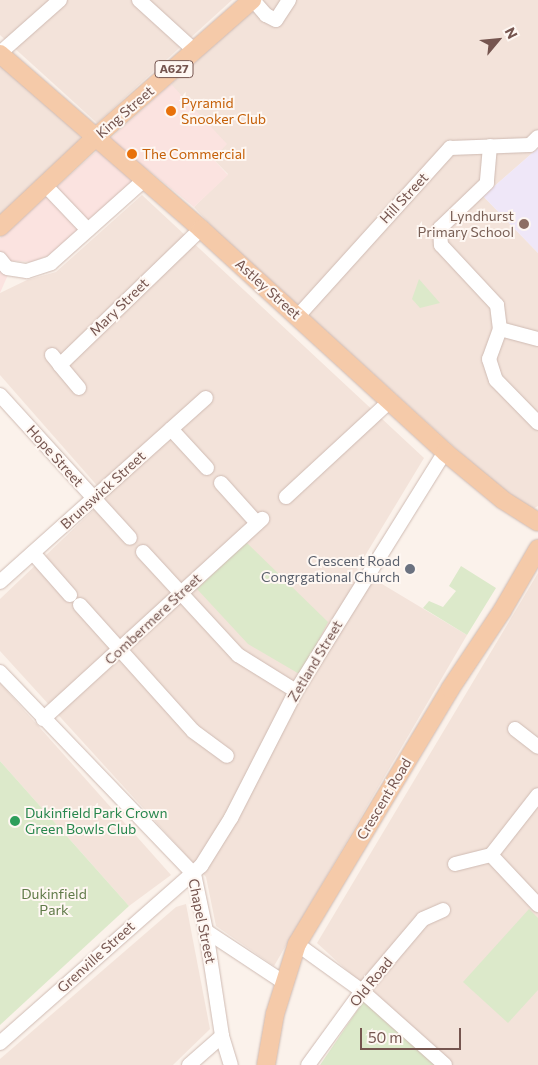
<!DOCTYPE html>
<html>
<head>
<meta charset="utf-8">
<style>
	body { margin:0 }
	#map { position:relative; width:538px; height:1065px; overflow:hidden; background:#fbf2eb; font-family:Commissioner,sans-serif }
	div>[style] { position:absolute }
	.residential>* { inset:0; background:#f3e3da }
	.commercial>* { inset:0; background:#fbe3e0 }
	.education>* { inset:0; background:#efe7f8 }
	.green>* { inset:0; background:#dce9ca }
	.roads { filter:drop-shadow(0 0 1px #cfbbb3) drop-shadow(0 0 1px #cfbbb3) }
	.minor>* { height:14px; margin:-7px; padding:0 7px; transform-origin:7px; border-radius:7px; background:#fff }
	.major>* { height:18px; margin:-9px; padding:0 9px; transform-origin:9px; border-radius:9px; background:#f5caa9 }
	.dots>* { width:14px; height:14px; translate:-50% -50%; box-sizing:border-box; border:2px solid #fef7f2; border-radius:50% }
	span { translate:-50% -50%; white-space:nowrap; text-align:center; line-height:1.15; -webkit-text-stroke:4px #fef7f2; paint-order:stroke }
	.shield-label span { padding:1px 4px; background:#fef7f2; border:1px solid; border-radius:4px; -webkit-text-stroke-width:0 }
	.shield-label { font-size:12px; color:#75554f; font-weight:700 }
	.food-label { font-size:14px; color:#c56008 }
	.left { translate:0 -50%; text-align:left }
	.street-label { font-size:14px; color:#75554f }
	.education-label { font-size:14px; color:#785e54 }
	.right { translate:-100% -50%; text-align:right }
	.worship-label { font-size:14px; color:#5b616d }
	.leisure-label { font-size:14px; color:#27864d }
	.park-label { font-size:14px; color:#607a48 }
	.north { position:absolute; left:473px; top:15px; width:50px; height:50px; -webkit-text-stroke:4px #fef7f2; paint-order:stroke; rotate:62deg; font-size:14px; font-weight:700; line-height:20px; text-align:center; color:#75554f }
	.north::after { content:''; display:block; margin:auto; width:18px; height:22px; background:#75554f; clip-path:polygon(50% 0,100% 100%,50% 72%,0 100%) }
	.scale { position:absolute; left:360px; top:1028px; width:101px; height:22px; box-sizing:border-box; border:2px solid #75554f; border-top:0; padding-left:6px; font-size:15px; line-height:18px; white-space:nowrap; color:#75554f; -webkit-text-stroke:4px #fef7f2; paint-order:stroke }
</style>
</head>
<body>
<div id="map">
	<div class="residential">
		<div style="clip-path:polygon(0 0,232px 0,97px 123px,0 35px)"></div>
		<div style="clip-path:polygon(263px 0,538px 0,538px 148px,483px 196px,538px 253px,538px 506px,531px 510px,490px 479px,219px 234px,194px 207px,228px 174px,213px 159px,171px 84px)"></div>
		<div style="clip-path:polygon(0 65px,79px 134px,81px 140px,0 216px)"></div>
		<div style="clip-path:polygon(142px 195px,424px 458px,357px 569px,467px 635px,274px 966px,216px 926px,206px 877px,0 651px,0 599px,107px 497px,0 375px,0 293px,27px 280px,56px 272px)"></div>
		<div style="clip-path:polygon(538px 573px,538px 1065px,450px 1065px,317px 943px)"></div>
		<div style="clip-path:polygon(0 683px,171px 875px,129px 906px,0 761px)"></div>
		<div style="clip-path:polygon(186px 904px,210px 1029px,173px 1065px,0 1065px,0 1059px,176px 907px)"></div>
	</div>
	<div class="commercial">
		<div style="clip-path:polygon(171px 84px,227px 144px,213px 159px,228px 175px,194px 207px,147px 169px,50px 255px,31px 262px,14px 261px,0 293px,0 238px)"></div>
	</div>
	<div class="education">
		<div style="clip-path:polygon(538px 148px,538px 253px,483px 196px)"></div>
	</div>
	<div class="green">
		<div style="clip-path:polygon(419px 279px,440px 303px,420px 308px,412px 299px)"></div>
		<div style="clip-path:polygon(246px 542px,328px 622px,301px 675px,248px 644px,197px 589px)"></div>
		<div style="clip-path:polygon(461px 566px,496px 588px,467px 635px,423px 608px,429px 601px,443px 607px,456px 591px,449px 586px)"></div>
		<div style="clip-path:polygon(0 761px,129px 906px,0 1025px)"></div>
		<div style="clip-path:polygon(529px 909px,538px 918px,538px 990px,508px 1023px,463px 982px)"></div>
		<div style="clip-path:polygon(365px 999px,438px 1065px,320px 1065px)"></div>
	</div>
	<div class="roads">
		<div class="minor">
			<div style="left:139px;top:0;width:76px;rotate:42.3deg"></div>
			<div style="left:253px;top:0;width:20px;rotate:49deg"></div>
			<div style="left:266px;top:15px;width:11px;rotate:27deg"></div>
			<div style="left:276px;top:20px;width:24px;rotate:-57deg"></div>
			<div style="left:0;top:53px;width:80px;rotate:-41.5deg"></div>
			<div style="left:490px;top:146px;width:37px;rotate:95deg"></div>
			<div style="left:487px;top:183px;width:65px;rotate:136.2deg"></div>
			<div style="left:440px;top:228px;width:17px;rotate:87deg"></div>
			<div style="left:441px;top:245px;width:82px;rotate:47deg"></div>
			<div style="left:497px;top:305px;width:24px;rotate:83deg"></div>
			<div style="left:500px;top:329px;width:32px;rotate:110deg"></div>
			<div style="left:489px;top:359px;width:22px;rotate:72deg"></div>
			<div style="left:496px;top:380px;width:60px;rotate:45.7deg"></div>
			<div style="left:45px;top:185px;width:62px;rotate:46.3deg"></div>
			<div style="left:0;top:259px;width:11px;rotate:52deg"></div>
			<div style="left:7px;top:268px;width:20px;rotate:9deg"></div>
			<div style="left:27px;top:271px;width:25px;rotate:-18deg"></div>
			<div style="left:51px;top:263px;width:125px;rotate:-41.7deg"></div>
			<div style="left:298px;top:316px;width:227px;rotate:-47.9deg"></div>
			<div style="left:450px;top:148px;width:80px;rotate:-2.1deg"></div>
			<div style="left:530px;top:145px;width:11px;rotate:-45deg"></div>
			<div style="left:500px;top:329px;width:39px;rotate:15deg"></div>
			<div style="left:52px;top:355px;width:13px;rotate:51deg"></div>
			<div style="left:79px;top:388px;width:30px;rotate:-130deg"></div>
			<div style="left:60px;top:365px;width:196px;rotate:-44deg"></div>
			<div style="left:0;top:395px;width:193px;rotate:47.7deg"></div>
			<div style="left:171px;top:429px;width:53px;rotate:47.3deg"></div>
			<div style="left:221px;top:483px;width:54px;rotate:48deg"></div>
			<div style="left:286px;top:497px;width:142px;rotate:-42.7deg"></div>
			<div style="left:143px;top:552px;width:140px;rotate:47.3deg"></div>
			<div style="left:238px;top:655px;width:68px;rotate:31.8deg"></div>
			<div style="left:33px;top:553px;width:56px;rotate:48.6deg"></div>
			<div style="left:0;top:582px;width:276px;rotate:-41.8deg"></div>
			<div style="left:80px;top:605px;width:169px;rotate:48.1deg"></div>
			<div style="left:193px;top:731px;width:42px;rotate:36.3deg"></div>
			<div style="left:0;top:672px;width:280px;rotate:46.2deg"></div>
			<div style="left:194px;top:874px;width:58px;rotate:78.1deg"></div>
			<div style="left:206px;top:931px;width:106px;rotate:81.3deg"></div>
			<div style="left:222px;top:1036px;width:30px;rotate:73deg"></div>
			<div style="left:43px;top:719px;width:297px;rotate:-42.4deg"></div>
			<div style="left:515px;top:729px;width:29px;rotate:38deg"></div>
			<div style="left:491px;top:855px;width:69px;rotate:46.8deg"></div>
			<div style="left:455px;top:864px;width:37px;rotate:-14deg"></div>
			<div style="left:491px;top:855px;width:76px;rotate:-51.9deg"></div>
			<div style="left:206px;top:931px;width:95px;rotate:33.4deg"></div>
			<div style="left:297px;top:944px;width:80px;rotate:35.9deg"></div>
			<div style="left:362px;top:991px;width:111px;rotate:41.7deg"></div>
			<div style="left:0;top:1043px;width:268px;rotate:-41.4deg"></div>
			<div style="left:201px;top:866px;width:57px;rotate:-58deg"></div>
			<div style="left:231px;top:818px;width:143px;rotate:-62.9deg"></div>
			<div style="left:296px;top:691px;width:282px;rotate:-58.1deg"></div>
			<div style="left:189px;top:1065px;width:44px;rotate:-41.3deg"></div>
			<div style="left:308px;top:1065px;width:92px;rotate:-53.9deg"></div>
			<div style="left:362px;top:991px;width:94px;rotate:-49.7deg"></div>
			<div style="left:423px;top:919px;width:22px;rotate:-24deg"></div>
		</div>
		<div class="major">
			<div style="left:0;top:54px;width:267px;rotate:41deg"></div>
			<div style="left:201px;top:229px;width:331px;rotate:42.4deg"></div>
			<div style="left:445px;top:452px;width:75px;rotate:39.6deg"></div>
			<div style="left:503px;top:500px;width:41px;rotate:32.2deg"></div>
			<div style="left:0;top:227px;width:132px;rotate:-43.2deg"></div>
			<div style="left:96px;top:137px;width:208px;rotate:-41.3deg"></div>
			<div style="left:266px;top:1065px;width:52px;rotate:-80deg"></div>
			<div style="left:275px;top:1014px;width:73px;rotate:-72.6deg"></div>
			<div style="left:297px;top:944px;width:297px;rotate:-59deg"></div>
			<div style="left:450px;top:689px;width:94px;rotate:-56.3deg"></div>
			<div style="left:502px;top:611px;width:72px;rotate:-59.9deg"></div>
		</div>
	</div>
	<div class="dots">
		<div style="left:171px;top:111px;background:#e8710a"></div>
		<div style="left:132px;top:154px;background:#e8710a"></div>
		<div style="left:524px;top:224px;background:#8d6e63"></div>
		<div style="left:410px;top:569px;background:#6b7280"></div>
		<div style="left:15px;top:821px;background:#2e9e5b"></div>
	</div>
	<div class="shield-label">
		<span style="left:174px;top:69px">A627</span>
	</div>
	<div class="food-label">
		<span class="left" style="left:181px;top:111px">Pyramid<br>Snooker Club</span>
		<span class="left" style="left:142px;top:154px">The Commercial</span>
	</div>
	<div class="street-label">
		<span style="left:125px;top:112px;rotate:-41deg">King Street</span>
		<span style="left:404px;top:198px;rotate:-47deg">Hill Street</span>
		<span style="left:268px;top:289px;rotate:42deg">Astley Street</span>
		<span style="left:119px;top:307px;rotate:-44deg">Mary Street</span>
		<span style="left:55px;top:456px;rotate:48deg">Hope Street</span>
		<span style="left:103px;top:490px;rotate:-42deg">Brunswick Street</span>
		<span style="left:153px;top:619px;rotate:-43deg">Combermere Street</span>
		<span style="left:315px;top:661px;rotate:-59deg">Zetland Street</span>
		<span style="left:384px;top:799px;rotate:-59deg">Crescent Road</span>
		<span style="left:202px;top:921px;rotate:78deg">Chapel Street</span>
		<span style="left:96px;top:957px;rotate:-42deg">Grenville Street</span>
		<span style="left:371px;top:982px;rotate:-51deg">Old Road</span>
	</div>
	<div class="education-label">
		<span class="right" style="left:514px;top:224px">Lyndhurst<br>Primary School</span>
	</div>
	<div class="worship-label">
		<span class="right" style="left:400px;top:569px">Crescent Road<br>Congrgational Church</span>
	</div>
	<div class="leisure-label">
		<span class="left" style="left:25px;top:821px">Dukinfield Park Crown<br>Green Bowls Club</span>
	</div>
	<div class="park-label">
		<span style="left:54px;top:902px">Dukinfield<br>Park</span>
	</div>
	<div class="north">N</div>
	<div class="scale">50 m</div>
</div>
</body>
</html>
